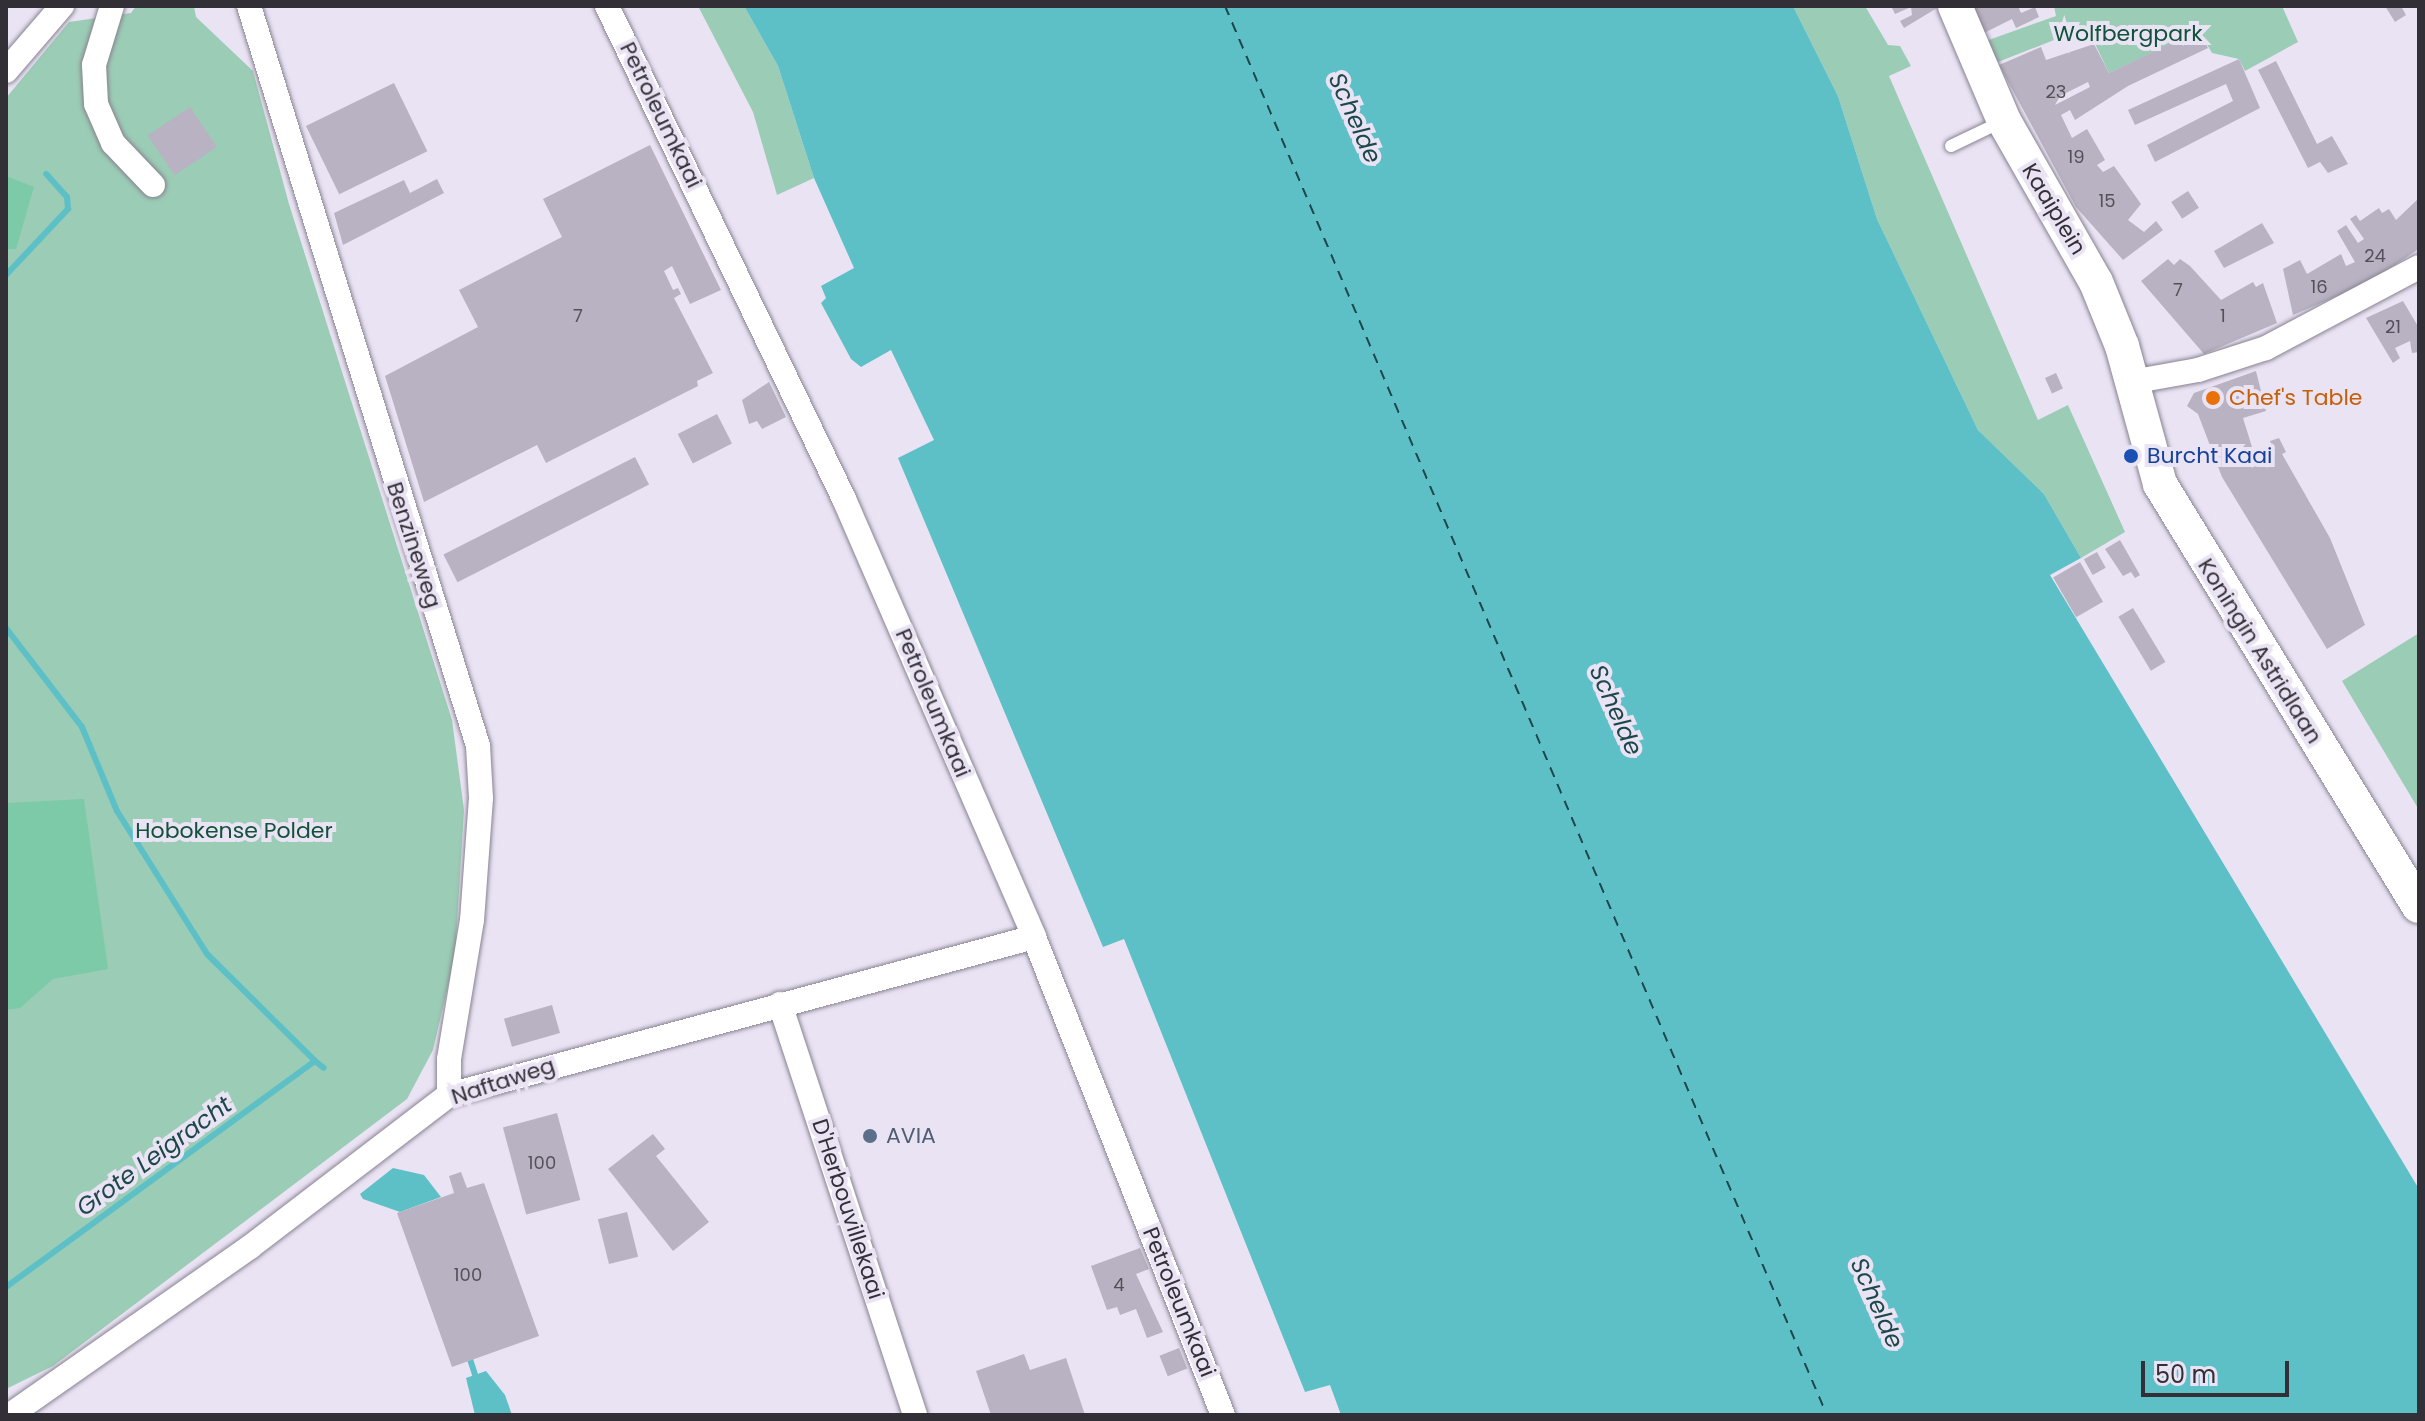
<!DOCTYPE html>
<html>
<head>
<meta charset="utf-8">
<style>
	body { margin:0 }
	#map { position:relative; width:2425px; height:1421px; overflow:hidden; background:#eae3f4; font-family:Poppins,sans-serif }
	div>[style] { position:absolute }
	.green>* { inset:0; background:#9bccb5 }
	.forest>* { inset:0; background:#7ccaa8 }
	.water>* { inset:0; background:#5ec0c7 }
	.stream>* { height:6px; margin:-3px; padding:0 3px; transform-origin:3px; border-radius:3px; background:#5ec0c7 }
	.ferry>* { height:2px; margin-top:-1px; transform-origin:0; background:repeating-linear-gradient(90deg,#1c484c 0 10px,transparent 0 18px) }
	.building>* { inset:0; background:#b9b2c2; transform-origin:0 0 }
	.roads { filter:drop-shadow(0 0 2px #888291) drop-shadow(0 0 2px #888291) }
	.lane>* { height:12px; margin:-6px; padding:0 6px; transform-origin:6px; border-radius:6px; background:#fff }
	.street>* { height:24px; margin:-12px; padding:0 12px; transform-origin:12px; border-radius:12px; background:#fff }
	.secondary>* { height:34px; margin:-17px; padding:0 17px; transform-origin:17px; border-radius:17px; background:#fff }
	.dots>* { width:22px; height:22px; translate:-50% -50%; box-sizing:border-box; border:4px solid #eae3f4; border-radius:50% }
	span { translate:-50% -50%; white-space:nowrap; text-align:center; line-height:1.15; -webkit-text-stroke:8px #eae3f4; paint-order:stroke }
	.number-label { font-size:18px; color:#545059 }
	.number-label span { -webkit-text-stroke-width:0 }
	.park-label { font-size:22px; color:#12523b }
	.street-label { font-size:22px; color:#322f36 }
	.food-label { font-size:22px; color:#c56008 }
	.left { translate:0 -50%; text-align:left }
	.transit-label { font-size:22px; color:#164399 }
	.service-label { font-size:22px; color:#4e5e75 }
	.water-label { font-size:24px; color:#1c484c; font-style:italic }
	.frame { position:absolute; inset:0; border:8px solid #322f36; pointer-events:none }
	.scale { position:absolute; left:2141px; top:1361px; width:148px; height:36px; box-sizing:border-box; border:4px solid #322f36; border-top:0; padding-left:10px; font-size:24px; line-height:28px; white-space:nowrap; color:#322f36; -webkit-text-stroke:6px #eae3f4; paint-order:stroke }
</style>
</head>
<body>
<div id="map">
	<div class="green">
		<div style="clip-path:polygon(136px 6px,194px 6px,196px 17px,253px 71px,289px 204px,452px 720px,464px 810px,455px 956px,433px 1050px,407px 1099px,53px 1366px,6px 1389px,6px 98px,69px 22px,131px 13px)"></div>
		<div style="clip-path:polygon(698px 6px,744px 6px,778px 66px,814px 178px,777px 195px,753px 112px)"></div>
		<div style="clip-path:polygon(1793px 6px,1865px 6px,1888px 45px,1900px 46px,1911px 66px,1889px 76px,2038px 420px,2068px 405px,2125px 532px,2081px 558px,2044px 494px,1978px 430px,1877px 219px,1838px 96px)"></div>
		<div style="clip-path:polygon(2054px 6px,2282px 6px,2298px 42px,2245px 71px,2239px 59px,2212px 53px,2199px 31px,2109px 73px,2087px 27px,1998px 62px,1986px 41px,2056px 16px)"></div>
		<div style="clip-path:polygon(2419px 633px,2419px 810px,2342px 681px)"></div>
	</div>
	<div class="forest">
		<div style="clip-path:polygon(6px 176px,34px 187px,16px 249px,6px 249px)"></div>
		<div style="clip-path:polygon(84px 799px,108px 969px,53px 979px,20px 1008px,6px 1010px,6px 803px)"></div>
	</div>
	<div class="water">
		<div style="clip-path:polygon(744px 6px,1793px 6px,1838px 96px,1877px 219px,1978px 430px,2044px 494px,2081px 558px,2050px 575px,2419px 1189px,2419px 1415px,1341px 1415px,1330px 1385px,1305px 1392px,1124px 939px,1103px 947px,898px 458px,934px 440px,891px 350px,861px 367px,851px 359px,821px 303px,826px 298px,821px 286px,854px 268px,814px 178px,778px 66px)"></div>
		<div style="clip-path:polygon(393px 1168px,424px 1175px,441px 1197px,400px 1212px,363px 1199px,360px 1194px)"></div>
		<div style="clip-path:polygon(486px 1371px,505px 1395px,512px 1415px,475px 1415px,466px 1378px)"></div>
	</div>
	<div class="stream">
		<div style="left:6px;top:275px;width:91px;rotate:-46.8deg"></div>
		<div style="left:68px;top:209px;width:12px;rotate:-95deg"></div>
		<div style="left:67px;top:197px;width:31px;rotate:-132deg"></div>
		<div style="left:6px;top:628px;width:125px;rotate:52.5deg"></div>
		<div style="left:82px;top:727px;width:91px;rotate:67.4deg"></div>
		<div style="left:117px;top:811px;width:169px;rotate:57.8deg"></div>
		<div style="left:207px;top:954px;width:152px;rotate:44.7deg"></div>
		<div style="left:6px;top:1287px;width:383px;rotate:-36.2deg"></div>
		<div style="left:315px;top:1061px;width:11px;rotate:38deg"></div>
		<div style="left:468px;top:1353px;width:28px;rotate:72deg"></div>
	</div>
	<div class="ferry">
		<div style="left:1225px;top:6px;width:1532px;rotate:66.87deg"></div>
	</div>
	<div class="building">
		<div style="clip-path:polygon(1891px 6px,1937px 6px,1937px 8px,1904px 28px,1900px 21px,1912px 15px,1911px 7px,1895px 14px)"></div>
		<div style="clip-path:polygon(1973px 6px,2018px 6px,2021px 13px,2035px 7px,2039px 17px,2016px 28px,2012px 19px,1984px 33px)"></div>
		<div style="clip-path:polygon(2385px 6px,2401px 6px,2406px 15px,2395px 22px)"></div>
		<div style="clip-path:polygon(evenodd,2199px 30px,2208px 48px,2128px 86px,2075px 120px,2070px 110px,2061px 115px,2072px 138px,2087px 129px,2105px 160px,2097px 165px,2103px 172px,2114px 166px,2141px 204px,2128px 220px,2144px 232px,2156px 221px,2163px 230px,2123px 260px,2076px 207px,1999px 65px,2041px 47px,2046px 60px,2094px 44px,2109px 73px,2199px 30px,2088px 82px,2090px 87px,2055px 105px,2060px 96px,2088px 82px)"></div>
		<div style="clip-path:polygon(2239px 59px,2260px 108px,2155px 162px,2147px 145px,2233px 101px,2226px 84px,2135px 125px,2128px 110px)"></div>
		<div style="clip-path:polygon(2276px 61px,2317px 144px,2332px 136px,2348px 164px,2328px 173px,2320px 162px,2308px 168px,2258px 70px)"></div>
		<div style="left:394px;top:83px;width:76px;height:98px;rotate:64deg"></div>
		<div style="left:190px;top:107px;width:48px;height:51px;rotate:56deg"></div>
		<div style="clip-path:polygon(650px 145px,721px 290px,690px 304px,672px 266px,664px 271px,673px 290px,678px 288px,681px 294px,674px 298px,713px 373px,697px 381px,698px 386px,546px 463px,537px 445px,424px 502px,385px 376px,478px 327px,459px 290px,562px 237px,543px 199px)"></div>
		<div style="clip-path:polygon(437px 179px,444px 193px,343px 245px,334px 213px,404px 180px,410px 193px)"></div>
		<div style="left:2188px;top:191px;width:20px;height:20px;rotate:57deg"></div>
		<div style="clip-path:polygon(2419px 198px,2417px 250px,2368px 283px,2293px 315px,2283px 269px,2300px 260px,2307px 274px,2341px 254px,2346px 266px,2355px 262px,2337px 231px,2346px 225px,2358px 243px,2364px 239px,2350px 219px,2356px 215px,2360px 221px,2379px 208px,2382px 213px,2389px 209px,2396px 220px)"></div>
		<div style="clip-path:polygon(2262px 223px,2274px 243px,2224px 268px,2214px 251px)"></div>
		<div style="clip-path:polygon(2168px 259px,2174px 265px,2180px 259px,2190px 266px,2221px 300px,2253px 282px,2256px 287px,2263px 283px,2277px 323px,2204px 354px,2141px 281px)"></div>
		<div style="clip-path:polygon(2403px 301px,2419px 328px,2419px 352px,2412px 353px,2410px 341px,2395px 348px,2400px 358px,2393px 363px,2366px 318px)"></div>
		<div style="clip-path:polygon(2256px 371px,2266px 411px,2243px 418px,2252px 447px,2243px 450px,2251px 464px,2275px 453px,2270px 441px,2279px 438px,2286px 452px,2282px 454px,2330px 538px,2365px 625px,2327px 649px,2222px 477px,2198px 414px,2187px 406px,2194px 393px)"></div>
		<div style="left:2056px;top:373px;width:17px;height:12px;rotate:66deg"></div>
		<div style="clip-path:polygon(769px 382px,786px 417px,762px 429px,757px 421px,749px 424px,742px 400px)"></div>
		<div style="left:717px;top:414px;width:33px;height:44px;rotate:63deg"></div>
		<div style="left:635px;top:457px;width:31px;height:215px;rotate:63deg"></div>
		<div style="clip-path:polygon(2120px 540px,2140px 575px,2135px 578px,2131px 572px,2123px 576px,2105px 549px)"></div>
		<div style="left:2097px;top:552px;width:18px;height:15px;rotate:61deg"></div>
		<div style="left:2080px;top:562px;width:46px;height:31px;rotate:60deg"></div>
		<div style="left:2133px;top:608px;width:63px;height:17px;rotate:59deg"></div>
		<div style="left:552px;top:1005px;width:29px;height:50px;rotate:74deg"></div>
		<div style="left:557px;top:1113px;width:90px;height:56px;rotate:75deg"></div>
		<div style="clip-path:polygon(653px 1134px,665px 1149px,656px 1156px,709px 1222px,673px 1251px,608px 1169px)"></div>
		<div style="clip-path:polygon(461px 1172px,467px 1188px,484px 1183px,539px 1336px,452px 1367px,397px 1213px,454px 1193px,449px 1176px)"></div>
		<div style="left:627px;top:1212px;width:46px;height:30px;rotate:76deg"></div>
		<div style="clip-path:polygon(1140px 1248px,1149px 1269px,1136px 1274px,1163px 1332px,1147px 1338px,1136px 1309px,1120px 1315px,1117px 1307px,1107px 1310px,1091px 1266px)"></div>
		<div style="left:1179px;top:1348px;width:22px;height:21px;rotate:68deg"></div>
		<div style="clip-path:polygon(1024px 1354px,1030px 1370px,1066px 1358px,1085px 1415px,991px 1415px,976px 1371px)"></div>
	</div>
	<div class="roads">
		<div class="lane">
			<div style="left:1951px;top:146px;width:58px;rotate:-25.7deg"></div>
		</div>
		<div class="street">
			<div style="left:112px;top:6px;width:62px;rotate:107deg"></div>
			<div style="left:94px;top:65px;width:39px;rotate:87deg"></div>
			<div style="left:96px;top:104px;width:43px;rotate:66.4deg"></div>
			<div style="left:113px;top:143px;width:58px;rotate:46.4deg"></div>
			<div style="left:249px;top:6px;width:775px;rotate:72.8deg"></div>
			<div style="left:478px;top:746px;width:52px;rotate:86.7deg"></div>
			<div style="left:481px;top:798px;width:122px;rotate:94.2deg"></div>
			<div style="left:472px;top:920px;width:141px;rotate:99.4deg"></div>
			<div style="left:449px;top:1059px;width:36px;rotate:90deg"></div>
			<div style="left:607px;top:6px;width:547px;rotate:64.32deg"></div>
			<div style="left:844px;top:499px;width:477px;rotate:66.5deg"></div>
			<div style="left:1034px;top:937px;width:514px;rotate:68.43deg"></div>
			<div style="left:6px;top:71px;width:86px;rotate:-49.3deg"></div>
			<div style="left:2131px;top:382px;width:68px;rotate:-10.2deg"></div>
			<div style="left:2198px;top:370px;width:71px;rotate:-17.9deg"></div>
			<div style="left:2266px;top:348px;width:173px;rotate:-27.9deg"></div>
			<div style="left:780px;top:1004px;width:433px;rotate:71.8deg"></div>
			<div style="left:10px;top:1415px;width:293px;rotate:-35deg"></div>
			<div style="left:250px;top:1247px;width:250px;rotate:-37.4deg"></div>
			<div style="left:449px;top:1095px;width:606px;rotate:-15.11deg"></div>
		</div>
		<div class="secondary">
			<div style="left:1955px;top:6px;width:125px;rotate:66.9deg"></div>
			<div style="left:2004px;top:121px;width:185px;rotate:60.3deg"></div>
			<div style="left:2096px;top:282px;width:69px;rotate:67.9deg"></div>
			<div style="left:2122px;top:346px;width:143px;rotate:74.6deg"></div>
			<div style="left:2160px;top:484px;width:495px;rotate:58.5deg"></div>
		</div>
	</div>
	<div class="dots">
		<div style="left:2213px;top:398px;background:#e8710a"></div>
		<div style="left:2131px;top:456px;background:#1a4fb4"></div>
		<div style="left:870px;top:1136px;background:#5c6f8a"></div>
	</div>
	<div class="number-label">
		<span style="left:2056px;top:92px">23</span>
		<span style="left:2076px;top:157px">19</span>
		<span style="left:2107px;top:201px">15</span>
		<span style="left:2375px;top:256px">24</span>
		<span style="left:2319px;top:287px">16</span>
		<span style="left:2178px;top:290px">7</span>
		<span style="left:578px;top:316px">7</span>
		<span style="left:2223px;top:316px">1</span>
		<span style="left:2393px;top:327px">21</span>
		<span style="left:542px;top:1163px">100</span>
		<span style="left:468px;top:1275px">100</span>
		<span style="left:1119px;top:1285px">4</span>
	</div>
	<div class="park-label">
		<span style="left:2128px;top:34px">Wolfbergpark</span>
		<span style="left:234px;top:831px">Hobokense Polder</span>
	</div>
	<div class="street-label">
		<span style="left:661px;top:115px;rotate:64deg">Petroleumkaai</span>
		<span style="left:2054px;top:209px;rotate:59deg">Kaaiplein</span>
		<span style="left:414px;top:545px;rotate:72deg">Benzineweg</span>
		<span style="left:2260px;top:651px;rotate:58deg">Koningin Astridlaan</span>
		<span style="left:933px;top:703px;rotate:67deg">Petroleumkaai</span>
		<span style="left:503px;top:1081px;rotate:-18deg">Naftaweg</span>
		<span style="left:848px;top:1209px;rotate:72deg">D'Herbouvillekaai</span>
		<span style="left:1179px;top:1302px;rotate:68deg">Petroleumkaai</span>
	</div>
	<div class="food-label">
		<span class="left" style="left:2229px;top:398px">Chef's Table</span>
	</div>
	<div class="transit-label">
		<span class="left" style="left:2147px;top:456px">Burcht Kaai</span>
	</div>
	<div class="service-label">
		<span class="left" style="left:886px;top:1136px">AVIA</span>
	</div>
	<div class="water-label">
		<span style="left:1355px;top:118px;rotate:66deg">Schelde</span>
		<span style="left:1616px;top:710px;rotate:66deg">Schelde</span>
		<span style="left:154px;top:1156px;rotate:-36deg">Grote Leigracht</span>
		<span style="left:1877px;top:1303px;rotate:66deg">Schelde</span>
	</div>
	<div class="frame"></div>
	<div class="scale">50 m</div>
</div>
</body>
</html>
